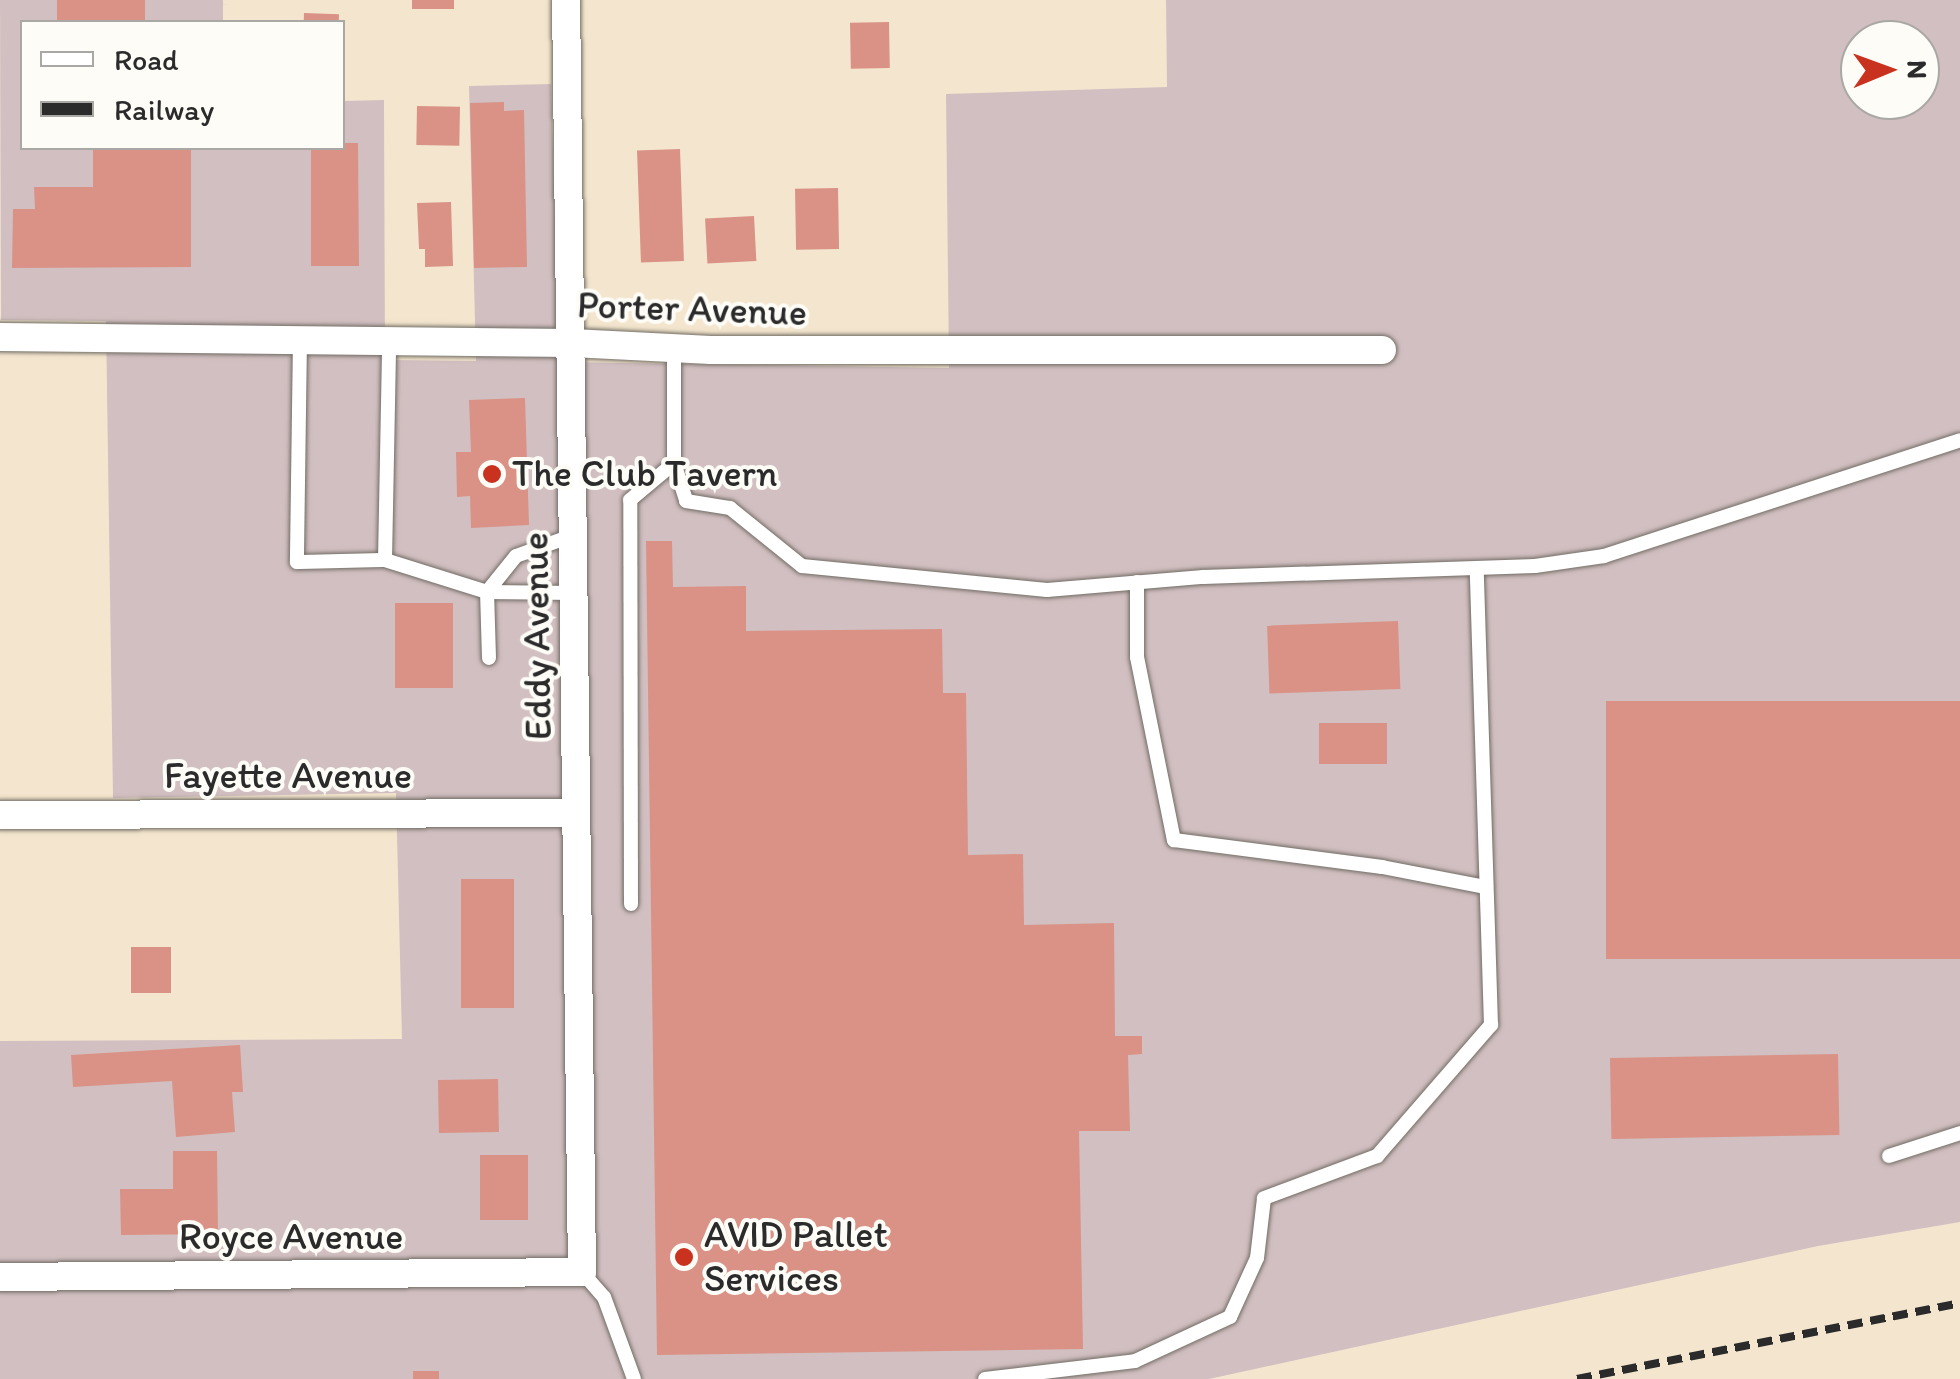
<!DOCTYPE html>
<html>
<head>
<meta charset="utf-8">
<style>
	body { margin:0 }
	#map { position:relative; width:1960px; height:1379px; overflow:hidden; background:#f4e6ce; font-family:Itim,sans-serif }
	div>[style] { position:absolute }
	.industrial>* { inset:0; background:#d2bfc1 }
	.building>* { inset:0; background:#d99285; transform-origin:0 0 }
	.roads { filter:drop-shadow(0 0 2px #716c64) drop-shadow(0 0 2px #716c64) }
	.service>* { height:14px; margin:-7px; padding:0 7px; transform-origin:7px; border-radius:7px; background:#fff }
	.minor>* { height:28px; margin:-14px; padding:0 14px; transform-origin:14px; border-radius:14px; background:#fff }
	.rail>* { height:8px; margin-top:-4px; transform-origin:0; background:repeating-linear-gradient(90deg,#2b2b2b 0 15px,transparent 0 23px) }
	.dots>* { width:28px; height:28px; translate:-50% -50%; box-sizing:border-box; border:5px solid #fdfcf7; border-radius:50% }
	span { translate:-50% -50%; white-space:nowrap; text-align:center; line-height:1.15; -webkit-text-stroke:8px #fdfcf7; paint-order:stroke }
	.street-label { font-size:38px; color:#2b2b2b }
	.poi-label { font-size:38px; color:#2b2b2b }
	.left { translate:0 -50%; text-align:left }
	.legend { position:absolute; left:20px; top:20px; width:325px; height:130px; box-sizing:border-box; background:#fdfcf7; border:2px solid #a9a8a5; margin:0; padding:12px 18px; list-style:none; font-size:30px; color:#2b2b2b }
	.legend li { display:flex; align-items:center; gap:20px; height:50px }
	.legend b { width:50px; border:2px solid #a9a8a5 }
	.north { position:absolute; left:1840px; top:20px; width:100px; height:100px; box-sizing:border-box; background:#fdfcf7; border:2px solid #a9a8a5; border-radius:50%; rotate:89deg; font-size:28px; font-weight:700; line-height:40px; text-align:center; color:#2b2b2b }
	.north::after { content:''; display:block; margin:auto; width:35px; height:45px; background:#c8321e; clip-path:polygon(50% 0,100% 100%,50% 72%,0 100%) }
</style>
</head>
<body>
<div id="map">
	<div class="industrial">
		<div style="clip-path:polygon(evenodd,0 0,223px 0,223px 22px,22px 22px,22px 148px,342px 148px,343px 101px,384px 100px,385px 360px,476px 361px,469px 86px,551px 84px,559px 362px,949px 368px,946px 94px,1167px 87px,1166px 0,1960px 0,1960px 1222px,1818px 1246px,1209px 1379px,0 1379px,0 1041px,402px 1039px,396px 793px,113px 798px,106px 321px,1px 320px,0 0,1860px 40px,1920px 40px,1920px 100px,1860px 100px,1860px 40px)"></div>
	</div>
	<div class="building">
		<div style="left:57px;top:0;width:88px;height:22px"></div>
		<div style="left:412px;top:0;width:42px;height:9px"></div>
		<div style="left:304px;top:13px;width:35px;height:9px;rotate:2deg"></div>
		<div style="left:889px;top:22px;width:46px;height:39px;rotate:89deg"></div>
		<div style="clip-path:polygon(504px 102px,504px 111px,524px 110px,527px 267px,474px 268px,470px 103px)"></div>
		<div style="left:417px;top:106px;width:43px;height:39px;rotate:1deg"></div>
		<div style="clip-path:polygon(342px 143px,358px 143px,359px 266px,311px 266px,311px 148px,342px 148px)"></div>
		<div style="clip-path:polygon(93px 148px,191px 148px,191px 267px,12px 268px,13px 209px,35px 209px,34px 187px,93px 187px)"></div>
		<div style="left:680px;top:149px;width:112px;height:43px;rotate:88deg"></div>
		<div style="left:838px;top:188px;width:61px;height:43px;rotate:89deg"></div>
		<div style="clip-path:polygon(451px 202px,453px 266px,425px 267px,425px 249px,419px 249px,417px 203px)"></div>
		<div style="left:754px;top:216px;width:45px;height:49px;rotate:87deg"></div>
		<div style="clip-path:polygon(525px 398px,529px 525px,471px 528px,470px 496px,457px 497px,456px 452px,471px 452px,469px 400px)"></div>
		<div style="clip-path:polygon(646px 541px,672px 541px,673px 587px,746px 586px,746px 631px,942px 629px,943px 693px,966px 693px,968px 855px,1023px 854px,1024px 925px,1114px 923px,1115px 1036px,1142px 1036px,1142px 1054px,1128px 1055px,1130px 1131px,1079px 1131px,1083px 1349px,657px 1355px)"></div>
		<div style="left:395px;top:603px;width:58px;height:85px"></div>
		<div style="left:1398px;top:621px;width:68px;height:131px;rotate:88deg"></div>
		<div style="left:1960px;top:701px;width:258px;height:354px;rotate:90deg"></div>
		<div style="left:1319px;top:723px;width:68px;height:41px"></div>
		<div style="left:461px;top:879px;width:53px;height:129px"></div>
		<div style="left:131px;top:947px;width:40px;height:46px"></div>
		<div style="clip-path:polygon(240px 1045px,243px 1092px,232px 1092px,235px 1132px,176px 1137px,172px 1081px,73px 1087px,71px 1055px)"></div>
		<div style="left:1838px;top:1054px;width:81px;height:228px;rotate:89deg"></div>
		<div style="left:498px;top:1079px;width:53px;height:60px;rotate:89deg"></div>
		<div style="clip-path:polygon(173px 1151px,217px 1151px,218px 1234px,121px 1235px,120px 1189px,173px 1189px)"></div>
		<div style="left:480px;top:1155px;width:48px;height:65px"></div>
		<div style="left:413px;top:1371px;width:26px;height:8px"></div>
	</div>
	<div class="roads">
		<div class="service">
			<div style="left:300px;top:339px;width:223px;rotate:90.8deg"></div>
			<div style="left:297px;top:562px;width:88px;rotate:-1.3deg"></div>
			<div style="left:385px;top:560px;width:217px;rotate:-88.9deg"></div>
			<div style="left:674px;top:348px;width:115px;rotate:90deg"></div>
			<div style="left:674px;top:463px;width:40px;rotate:72deg"></div>
			<div style="left:686px;top:501px;width:45px;rotate:9deg"></div>
			<div style="left:730px;top:508px;width:92px;rotate:38.9deg"></div>
			<div style="left:802px;top:566px;width:246px;rotate:5.6deg"></div>
			<div style="left:1047px;top:590px;width:157px;rotate:-4.8deg"></div>
			<div style="left:1203px;top:577px;width:332px;rotate:-1.9deg"></div>
			<div style="left:1535px;top:566px;width:70px;rotate:-8.2deg"></div>
			<div style="left:1604px;top:556px;width:374px;rotate:-18deg"></div>
			<div style="left:385px;top:560px;width:107px;rotate:17.4deg"></div>
			<div style="left:487px;top:592px;width:87px;rotate:0.7deg"></div>
			<div style="left:1137px;top:582px;width:75px;rotate:90deg"></div>
			<div style="left:1137px;top:657px;width:187px;rotate:78.6deg"></div>
			<div style="left:1174px;top:840px;width:210px;rotate:7.4deg"></div>
			<div style="left:1382px;top:867px;width:106px;rotate:10.9deg"></div>
			<div style="left:489px;top:658px;width:66px;rotate:-91.7deg"></div>
			<div style="left:487px;top:592px;width:46px;rotate:-51.1deg"></div>
			<div style="left:516px;top:556px;width:62px;rotate:-19.9deg"></div>
			<div style="left:631px;top:904px;width:404px;rotate:-90.1deg"></div>
			<div style="left:630px;top:500px;width:57px;rotate:-40.1deg"></div>
			<div style="left:1889px;top:1156px;width:75px;rotate:-17.9deg"></div>
			<div style="left:582px;top:1272px;width:33px;rotate:49deg"></div>
			<div style="left:604px;top:1297px;width:87px;rotate:69.9deg"></div>
			<div style="left:985px;top:1379px;width:151px;rotate:-6.8deg"></div>
			<div style="left:1135px;top:1361px;width:105px;rotate:-24.9deg"></div>
			<div style="left:1230px;top:1317px;width:65px;rotate:-65.4deg"></div>
			<div style="left:1257px;top:1258px;width:60px;rotate:-83.3deg"></div>
			<div style="left:1264px;top:1198px;width:121px;rotate:-20.4deg"></div>
			<div style="left:1377px;top:1156px;width:174px;rotate:-49deg"></div>
			<div style="left:1491px;top:1025px;width:456px;rotate:-91.8deg"></div>
		</div>
		<div class="minor">
			<div style="left:0;top:337px;width:572px;rotate:0.6deg"></div>
			<div style="left:572px;top:343px;width:139px;rotate:2.9deg"></div>
			<div style="left:711px;top:350px;width:671px"></div>
			<div style="left:0;top:815px;width:576px;rotate:-0.2deg"></div>
			<div style="left:0;top:1277px;width:582px;rotate:-0.49deg"></div>
			<div style="left:582px;top:1272px;width:1272px;rotate:-90.72deg"></div>
		</div>
	</div>
	<div class="rail">
		<div style="left:1577px;top:1379px;width:390px;rotate:-11.2deg"></div>
	</div>
	<div class="dots">
		<div style="left:492px;top:474px;background:#c8321e"></div>
		<div style="left:684px;top:1257px;background:#c8321e"></div>
	</div>
	<div class="street-label">
		<span style="left:692px;top:309px;rotate:2deg">Porter Avenue</span>
		<span style="left:537px;top:636px;rotate:-91deg">Eddy Avenue</span>
		<span style="left:288px;top:776px">Fayette Avenue</span>
		<span style="left:291px;top:1237px">Royce Avenue</span>
	</div>
	<div class="poi-label">
		<span class="left" style="left:512px;top:474px">The Club Tavern</span>
		<span class="left" style="left:704px;top:1257px">AVID Pallet<br>Services</span>
	</div>
	<ul class="legend">
	<li><b style="height:12px;background:#fff"></b>Road</li>
	<li><b style="height:12px;background:#2b2b2b"></b>Railway</li>
	</ul>
	<div class="north">N</div>
</div>
</body>
</html>
